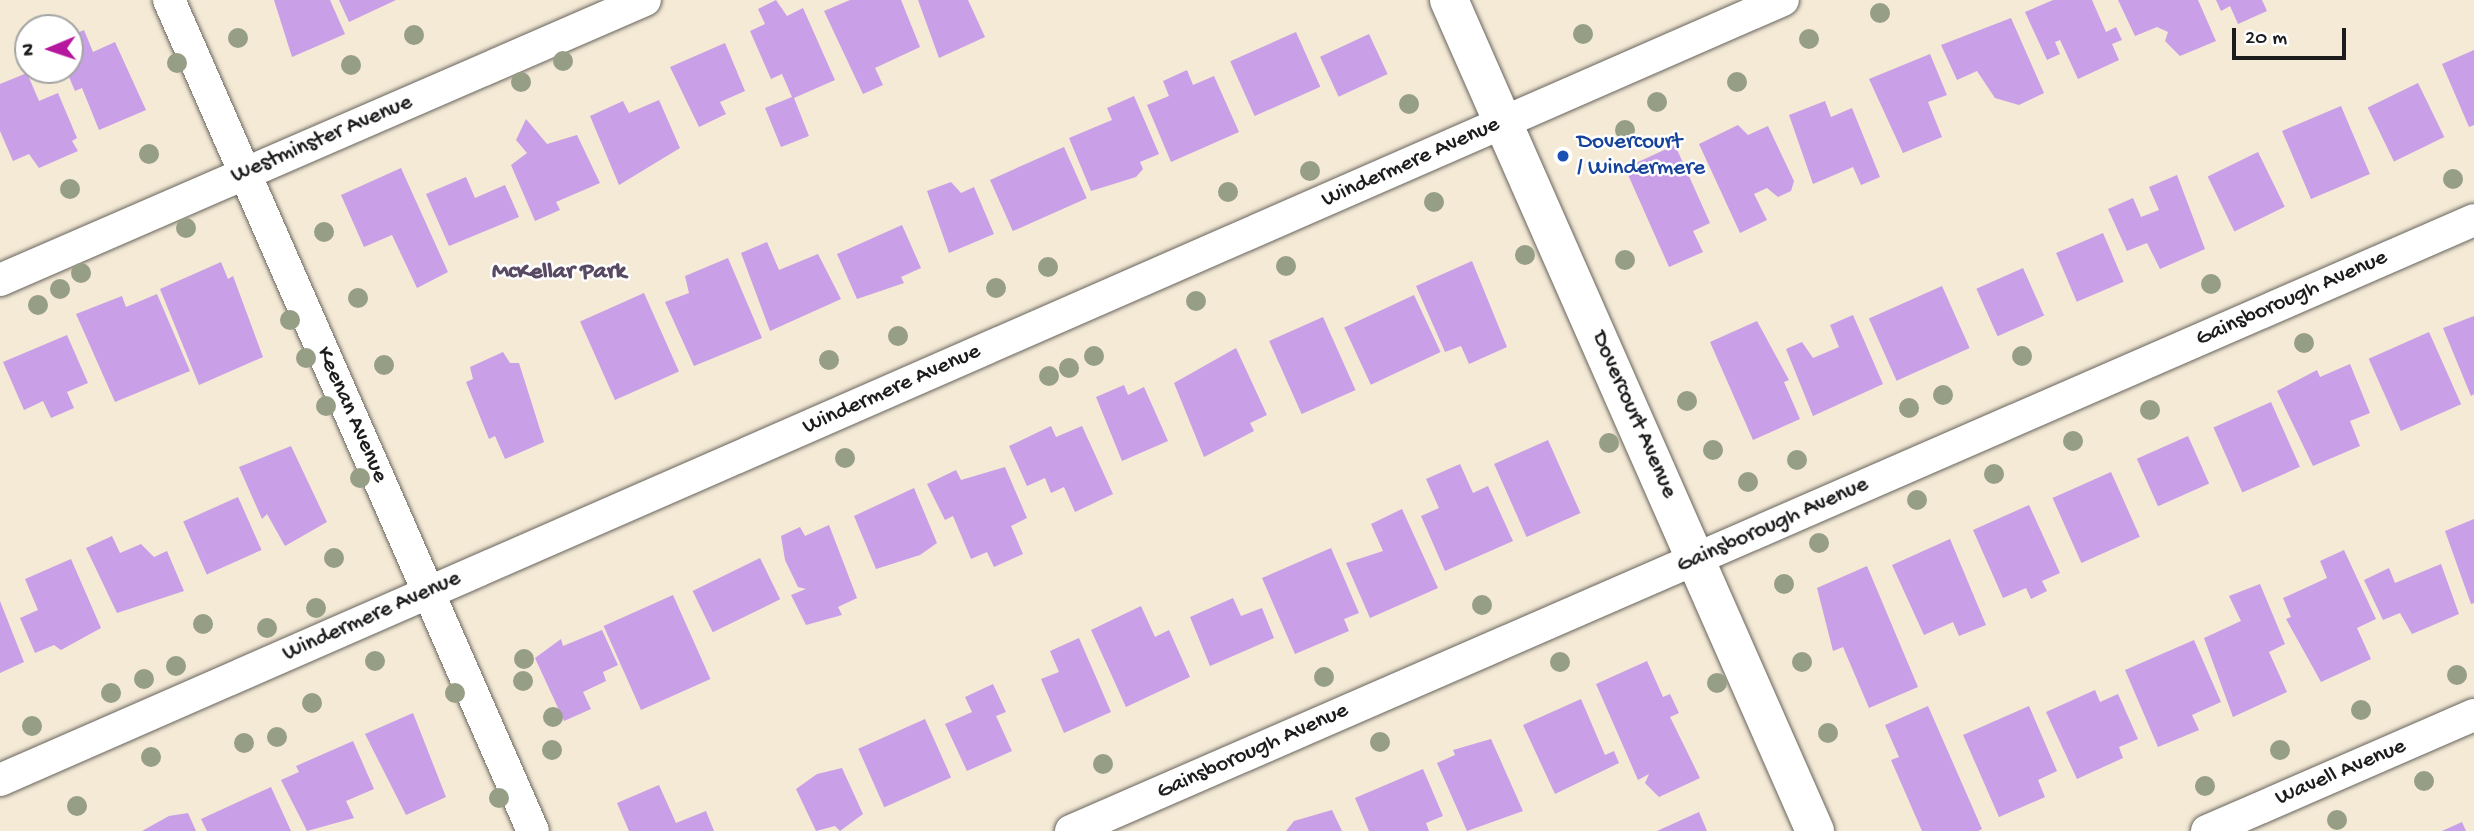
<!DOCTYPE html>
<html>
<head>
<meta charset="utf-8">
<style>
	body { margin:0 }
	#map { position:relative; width:2474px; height:831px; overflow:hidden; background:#f4ead6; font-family:"Gochi Hand",sans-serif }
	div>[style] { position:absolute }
	.building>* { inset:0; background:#c99fe7; transform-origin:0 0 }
	.roads { filter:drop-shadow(0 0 2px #68645d) drop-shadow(0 0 2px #68645d) }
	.street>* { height:32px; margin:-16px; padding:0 16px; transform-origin:16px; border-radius:16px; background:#fff }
	.secondary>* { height:38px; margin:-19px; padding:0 19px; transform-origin:19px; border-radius:19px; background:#fff }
	.trees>* { width:20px; height:20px; margin:-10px; border-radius:50%; background:#969e86 }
	.dots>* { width:19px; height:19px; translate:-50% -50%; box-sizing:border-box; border:4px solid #fff; border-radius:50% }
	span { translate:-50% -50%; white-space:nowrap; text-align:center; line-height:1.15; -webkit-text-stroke:5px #fff; paint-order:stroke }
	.street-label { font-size:23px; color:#1c1c1c }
	.transit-label { font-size:23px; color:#164399 }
	.left { translate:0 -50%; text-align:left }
	.neighbourhood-label { font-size:24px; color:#594a63; font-weight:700 }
	.north { position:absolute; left:14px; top:14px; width:70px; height:70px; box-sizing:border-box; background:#fff; border:2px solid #a4a4a4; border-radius:50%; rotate:268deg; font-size:19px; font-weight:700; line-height:28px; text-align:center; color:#1c1c1c }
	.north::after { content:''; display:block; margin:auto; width:24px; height:32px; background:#b5179e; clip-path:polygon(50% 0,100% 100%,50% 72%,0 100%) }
	.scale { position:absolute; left:2232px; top:28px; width:114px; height:32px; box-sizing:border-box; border:4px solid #1c1c1c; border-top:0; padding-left:9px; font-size:21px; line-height:24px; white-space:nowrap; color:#1c1c1c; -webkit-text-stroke:5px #fff; paint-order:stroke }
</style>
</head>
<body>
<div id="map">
	<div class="building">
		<div style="clip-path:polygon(274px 0,330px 0,345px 34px,292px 57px)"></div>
		<div style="clip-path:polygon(339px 0,396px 0,349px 22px)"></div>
		<div style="clip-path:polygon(776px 0,787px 16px,803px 8px,835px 80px,794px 98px,809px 136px,781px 147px,765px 108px,792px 97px,782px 74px,771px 79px,750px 31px,765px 24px,758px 9px)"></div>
		<div style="clip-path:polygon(850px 0,901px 0,920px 47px,875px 68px,883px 85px,863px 94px,824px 11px)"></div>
		<div style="clip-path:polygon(918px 0,968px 0,985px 37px,939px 58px)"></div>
		<div style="clip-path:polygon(2053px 0,2092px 0,2106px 32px,2116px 27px,2122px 40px,2112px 44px,2119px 60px,2078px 79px,2060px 40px,2055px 42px,2060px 54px,2047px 60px,2025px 12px)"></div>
		<div style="clip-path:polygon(2118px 0,2198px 0,2216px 41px,2180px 56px,2165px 41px,2168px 32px,2157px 27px,2135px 36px)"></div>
		<div style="clip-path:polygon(2216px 0,2262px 0,2267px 11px,2238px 24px,2230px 6px,2221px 11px)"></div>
		<div style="clip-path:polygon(2011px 18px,2044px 93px,2019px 105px,1995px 98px,1977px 71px,1957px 80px,1941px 45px)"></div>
		<div style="clip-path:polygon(84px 30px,93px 52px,115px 42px,146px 110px,99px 130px,82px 88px,75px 91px,66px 70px,70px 36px)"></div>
		<div style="left:1296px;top:32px;width:60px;height:72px;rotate:66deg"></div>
		<div style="left:1369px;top:34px;width:44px;height:54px;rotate:65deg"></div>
		<div style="clip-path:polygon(725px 43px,745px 91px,720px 102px,726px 114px,699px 127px,670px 67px)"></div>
		<div style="clip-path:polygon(2474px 50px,2474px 125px,2469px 127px,2442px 64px)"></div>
		<div style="clip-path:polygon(1930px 54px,1947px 95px,1928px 102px,1942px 137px,1903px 153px,1869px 79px)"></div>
		<div style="clip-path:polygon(1187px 70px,1193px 85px,1214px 76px,1239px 132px,1171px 162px,1147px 105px,1169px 96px,1163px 81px)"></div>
		<div style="clip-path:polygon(27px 73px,39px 101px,58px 93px,77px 138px,72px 141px,78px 151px,39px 168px,29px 154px,13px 161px,0 131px,0 84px)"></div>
		<div style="left:2418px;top:83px;width:60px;height:56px;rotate:64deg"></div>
		<div style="clip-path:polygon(1134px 96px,1159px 154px,1140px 162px,1143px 169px,1136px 177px,1091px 191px,1069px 138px,1112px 120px,1107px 108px)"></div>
		<div style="clip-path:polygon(659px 100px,680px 148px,619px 185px,590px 116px,623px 101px,629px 113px)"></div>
		<div style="clip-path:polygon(1825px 101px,1831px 117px,1852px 108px,1880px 177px,1861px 185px,1853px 167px,1813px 184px,1789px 115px)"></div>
		<div style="left:2341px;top:106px;width:74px;height:64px;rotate:67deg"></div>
		<div style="clip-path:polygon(526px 119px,547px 144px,577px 135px,600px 183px,556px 202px,560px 210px,535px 221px,511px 165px,527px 153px,516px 140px)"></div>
		<div style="clip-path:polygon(1738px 125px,1748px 135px,1768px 126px,1794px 181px,1791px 191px,1778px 197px,1767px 188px,1754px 194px,1767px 220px,1740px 233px,1699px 144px)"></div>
		<div style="clip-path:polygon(1675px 145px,1710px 223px,1693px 231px,1703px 252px,1669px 267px,1625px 168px)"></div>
		<div style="left:1064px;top:147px;width:56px;height:81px;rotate:66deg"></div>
		<div style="left:2258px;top:152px;width:61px;height:56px;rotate:64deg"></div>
		<div style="clip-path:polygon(401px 168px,448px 272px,417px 288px,392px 235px,364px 247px,341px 195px)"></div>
		<div style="clip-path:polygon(2177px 175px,2205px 249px,2160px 269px,2147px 243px,2127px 251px,2108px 209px,2133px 198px,2141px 217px,2159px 210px,2149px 187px)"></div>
		<div style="clip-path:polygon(466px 177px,475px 198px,505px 185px,519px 217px,449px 246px,426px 194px)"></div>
		<div style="clip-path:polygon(951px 182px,961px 193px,974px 187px,994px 234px,949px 253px,927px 191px)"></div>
		<div style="clip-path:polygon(902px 225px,921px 268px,901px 277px,904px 283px,857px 299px,837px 254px)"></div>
		<div style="left:2103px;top:233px;width:53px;height:51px;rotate:67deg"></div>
		<div style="clip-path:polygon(767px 242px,779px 270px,818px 254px,841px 299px,770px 331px,741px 253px)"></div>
		<div style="clip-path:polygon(728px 258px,762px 338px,694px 366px,665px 302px,689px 293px,685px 276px)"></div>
		<div style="clip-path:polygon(1472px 261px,1507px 347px,1469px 364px,1461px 346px,1445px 352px,1416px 286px)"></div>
		<div style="clip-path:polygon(221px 262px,228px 279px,233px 276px,263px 357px,199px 385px,160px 289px)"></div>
		<div style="left:2023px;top:268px;width:52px;height:51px;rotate:66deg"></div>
		<div style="left:1942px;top:286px;width:68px;height:80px;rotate:66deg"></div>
		<div style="left:644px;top:293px;width:86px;height:70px;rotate:66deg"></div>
		<div style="clip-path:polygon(157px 294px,190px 371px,115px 402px,76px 314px,122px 296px,126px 307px)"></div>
		<div style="left:1414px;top:295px;width:63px;height:77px;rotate:65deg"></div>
		<div style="clip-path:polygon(1853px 315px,1883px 384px,1813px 416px,1786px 349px,1802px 342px,1813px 358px,1839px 347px,1830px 325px)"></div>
		<div style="clip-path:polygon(2474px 316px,2474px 394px,2471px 396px,2443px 328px)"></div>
		<div style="left:1323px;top:317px;width:80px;height:59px;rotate:66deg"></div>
		<div style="clip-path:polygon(1757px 321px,1789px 380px,1784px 382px,1800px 419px,1753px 440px,1710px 342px)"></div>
		<div style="left:2429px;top:332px;width:79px;height:66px;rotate:66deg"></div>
		<div style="clip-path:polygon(67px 335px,88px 383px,67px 392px,74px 408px,51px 418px,43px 401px,24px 410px,3px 362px)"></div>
		<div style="clip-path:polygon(1236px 348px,1267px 415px,1250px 423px,1254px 431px,1204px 457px,1174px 383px)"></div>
		<div style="clip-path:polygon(503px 352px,510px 363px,519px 363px,544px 442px,505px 459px,495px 436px,489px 439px,466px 382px,473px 379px,470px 367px)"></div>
		<div style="clip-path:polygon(2350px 364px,2370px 413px,2350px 421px,2360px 446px,2313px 466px,2277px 391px,2317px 370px,2320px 377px)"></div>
		<div style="clip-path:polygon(1124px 385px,1128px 395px,1144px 387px,1168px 441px,1122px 461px,1096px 397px)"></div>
		<div style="left:2271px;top:402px;width:71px;height:63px;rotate:66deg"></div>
		<div style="clip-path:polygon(1051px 426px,1056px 437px,1082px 426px,1113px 494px,1075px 512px,1064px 487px,1051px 493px,1045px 478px,1027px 486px,1009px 446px)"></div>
		<div style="left:2188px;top:436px;width:52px;height:56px;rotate:66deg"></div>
		<div style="left:1548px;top:440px;width:80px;height:59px;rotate:66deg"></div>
		<div style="clip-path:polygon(291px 446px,327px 522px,285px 546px,267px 514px,262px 519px,239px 467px)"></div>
		<div style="clip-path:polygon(1460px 464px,1473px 493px,1488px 486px,1513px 541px,1445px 571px,1421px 516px,1439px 508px,1426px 479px)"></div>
		<div style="clip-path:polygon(1005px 467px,1027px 518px,1011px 526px,1023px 554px,994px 567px,987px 552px,971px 559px,953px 516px,945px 520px,927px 484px,956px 470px,961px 480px)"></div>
		<div style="left:2111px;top:472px;width:71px;height:64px;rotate:66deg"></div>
		<div style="clip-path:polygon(914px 488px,937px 543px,920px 555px,876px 569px,854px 516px)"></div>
		<div style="left:238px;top:497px;width:58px;height:60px;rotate:66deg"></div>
		<div style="clip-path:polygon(2029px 505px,2060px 573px,2042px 581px,2047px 591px,2031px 599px,2026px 588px,2003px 598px,1973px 530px)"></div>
		<div style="clip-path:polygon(1402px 509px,1438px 588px,1370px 618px,1346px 563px,1383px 551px,1371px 524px)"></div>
		<div style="clip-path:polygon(2474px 519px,2474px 603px,2471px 604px,2445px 531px)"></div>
		<div style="clip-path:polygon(829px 525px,857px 598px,838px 607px,842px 615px,806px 625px,791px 595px,806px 589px,798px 587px,785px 560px,781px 536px,800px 527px,805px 536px)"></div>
		<div style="clip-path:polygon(112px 536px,120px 553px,141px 544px,154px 557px,167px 551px,184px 591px,117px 613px,86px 548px)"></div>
		<div style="clip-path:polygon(1950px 539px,1986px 625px,1959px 636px,1953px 622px,1924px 635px,1892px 565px)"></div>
		<div style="clip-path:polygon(1331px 548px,1359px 613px,1344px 619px,1349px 631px,1295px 654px,1262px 578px)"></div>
		<div style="clip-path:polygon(2344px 550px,2376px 619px,2357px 628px,2371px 659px,2321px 682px,2286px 619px,2291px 617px,2283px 598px,2327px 578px,2320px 561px)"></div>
		<div style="left:760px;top:558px;width:46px;height:75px;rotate:64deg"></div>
		<div style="clip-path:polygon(71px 559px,101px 628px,61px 650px,54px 645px,35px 653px,20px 618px,38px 610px,25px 579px)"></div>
		<div style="clip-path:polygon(2441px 564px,2459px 614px,2412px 634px,2400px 613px,2383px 620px,2364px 580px,2389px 568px,2395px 583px)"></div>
		<div style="clip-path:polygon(1867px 566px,1918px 687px,1869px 708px,1843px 647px,1833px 651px,1817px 588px)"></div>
		<div style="clip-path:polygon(2260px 584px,2285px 644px,2269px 652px,2287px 692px,2233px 717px,2204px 638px,2241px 621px,2229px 596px)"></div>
		<div style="left:673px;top:595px;width:92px;height:76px;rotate:66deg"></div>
		<div style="clip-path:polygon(1233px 598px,1241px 616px,1262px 608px,1274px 638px,1210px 666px,1190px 617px)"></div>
		<div style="clip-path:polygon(0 601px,24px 662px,0 673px)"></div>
		<div style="clip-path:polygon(1141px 606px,1155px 637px,1169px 630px,1190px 677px,1126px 707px,1091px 630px)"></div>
		<div style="clip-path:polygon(602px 630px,618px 665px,603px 672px,606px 681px,583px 692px,591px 709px,564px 721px,535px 658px,561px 639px,563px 646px)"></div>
		<div style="clip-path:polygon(1079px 638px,1111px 712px,1064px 733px,1041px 679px,1059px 672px,1050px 651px)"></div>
		<div style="clip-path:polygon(2194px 640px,2221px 702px,2192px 715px,2199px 730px,2158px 747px,2125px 670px)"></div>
		<div style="clip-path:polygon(1647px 661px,1663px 697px,1670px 694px,1679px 713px,1670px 717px,1700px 778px,1659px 797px,1645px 783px,1649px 774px,1638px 780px,1596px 684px)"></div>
		<div style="clip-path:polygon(993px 684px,1006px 712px,996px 716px,1012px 751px,967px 771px,945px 724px,972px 712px,965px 697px)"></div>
		<div style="clip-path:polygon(2095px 690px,2100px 702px,2118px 694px,2138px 739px,2119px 747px,2123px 758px,2077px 779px,2046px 712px)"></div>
		<div style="clip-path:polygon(1581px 699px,1605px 755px,1614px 751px,1619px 763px,1555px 794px,1523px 725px)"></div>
		<div style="clip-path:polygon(1928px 706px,1982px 829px,1978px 831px,1922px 831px,1891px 760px,1899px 757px,1885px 725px)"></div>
		<div style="clip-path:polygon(2029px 706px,2057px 771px,2038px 780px,2045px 797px,1999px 817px,1963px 735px)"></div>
		<div style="clip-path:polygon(413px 713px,446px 797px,406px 815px,365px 734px)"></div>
		<div style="left:925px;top:719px;width:64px;height:73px;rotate:66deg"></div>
		<div style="clip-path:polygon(1491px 739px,1523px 811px,1467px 831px,1437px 763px,1455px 755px,1453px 750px)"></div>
		<div style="clip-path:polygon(353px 741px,374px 789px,346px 801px,354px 818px,307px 831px,281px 780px,299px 772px,296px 766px)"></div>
		<div style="clip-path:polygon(842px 768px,863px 814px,840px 831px,835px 826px,816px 831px,796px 789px,817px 774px)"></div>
		<div style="clip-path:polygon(1423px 769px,1443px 816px,1426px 823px,1429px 831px,1369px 831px,1355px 798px)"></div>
		<div style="clip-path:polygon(659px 785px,676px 823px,706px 811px,714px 831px,629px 831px,617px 803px)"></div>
		<div style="clip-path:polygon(271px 787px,291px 831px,207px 831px,201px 819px)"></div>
		<div style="clip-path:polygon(1332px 810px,1342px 831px,1286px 831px,1294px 821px)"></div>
		<div style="clip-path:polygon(1699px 812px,1707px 831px,1657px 831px)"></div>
		<div style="clip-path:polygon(188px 813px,196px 831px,142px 831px,169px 816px)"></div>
		<div style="clip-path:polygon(2462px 822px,2466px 831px,2442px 831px)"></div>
	</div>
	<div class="roads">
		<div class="street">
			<div style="left:169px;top:0;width:907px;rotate:66.35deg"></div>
			<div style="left:0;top:280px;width:703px;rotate:-23.47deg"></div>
			<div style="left:0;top:780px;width:1946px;rotate:-23.63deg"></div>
			<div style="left:1071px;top:831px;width:1530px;rotate:-23.53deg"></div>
			<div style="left:2207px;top:831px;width:291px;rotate:-23.5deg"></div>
		</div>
		<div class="secondary">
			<div style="left:1449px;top:0;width:908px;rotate:66.23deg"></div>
		</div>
	</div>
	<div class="trees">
		<div style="left:1880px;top:13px"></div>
		<div style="left:1583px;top:34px"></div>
		<div style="left:414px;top:35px"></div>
		<div style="left:238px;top:38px"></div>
		<div style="left:1809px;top:39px"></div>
		<div style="left:563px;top:61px"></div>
		<div style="left:177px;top:63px"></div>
		<div style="left:351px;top:65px"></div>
		<div style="left:521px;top:82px"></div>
		<div style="left:1737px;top:82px"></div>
		<div style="left:1657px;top:102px"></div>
		<div style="left:1409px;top:104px"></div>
		<div style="left:1625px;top:130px"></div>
		<div style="left:149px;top:154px"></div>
		<div style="left:1310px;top:171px"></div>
		<div style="left:2453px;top:179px"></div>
		<div style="left:70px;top:189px"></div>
		<div style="left:1228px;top:192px"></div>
		<div style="left:1434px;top:202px"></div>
		<div style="left:186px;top:228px"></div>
		<div style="left:324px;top:232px"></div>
		<div style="left:1525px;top:255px"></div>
		<div style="left:1625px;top:260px"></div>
		<div style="left:1286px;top:266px"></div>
		<div style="left:1048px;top:267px"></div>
		<div style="left:81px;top:273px"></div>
		<div style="left:2211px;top:284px"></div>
		<div style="left:996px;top:288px"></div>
		<div style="left:60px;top:289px"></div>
		<div style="left:358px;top:298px"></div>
		<div style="left:1196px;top:301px"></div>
		<div style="left:38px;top:305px"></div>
		<div style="left:290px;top:320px"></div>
		<div style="left:898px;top:336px"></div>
		<div style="left:2304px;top:343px"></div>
		<div style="left:1094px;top:356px"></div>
		<div style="left:2022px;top:356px"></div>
		<div style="left:306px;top:358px"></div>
		<div style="left:829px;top:360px"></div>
		<div style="left:384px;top:365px"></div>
		<div style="left:1069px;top:368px"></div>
		<div style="left:1049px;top:376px"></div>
		<div style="left:1943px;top:395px"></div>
		<div style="left:1687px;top:401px"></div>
		<div style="left:326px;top:406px"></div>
		<div style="left:1909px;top:408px"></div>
		<div style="left:2150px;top:410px"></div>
		<div style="left:2073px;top:441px"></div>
		<div style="left:1609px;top:443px"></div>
		<div style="left:1713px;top:450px"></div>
		<div style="left:845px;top:458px"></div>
		<div style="left:1797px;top:460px"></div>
		<div style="left:1994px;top:474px"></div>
		<div style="left:360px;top:478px"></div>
		<div style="left:1748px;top:482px"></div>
		<div style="left:1917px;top:500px"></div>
		<div style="left:1819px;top:543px"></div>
		<div style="left:334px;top:558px"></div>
		<div style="left:1784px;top:584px"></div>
		<div style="left:1482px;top:605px"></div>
		<div style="left:316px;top:608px"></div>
		<div style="left:203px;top:624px"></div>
		<div style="left:267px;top:628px"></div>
		<div style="left:524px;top:659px"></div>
		<div style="left:375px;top:661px"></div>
		<div style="left:1560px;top:662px"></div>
		<div style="left:1802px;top:662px"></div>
		<div style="left:176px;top:666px"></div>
		<div style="left:2457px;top:675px"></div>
		<div style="left:1324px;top:677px"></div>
		<div style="left:144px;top:679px"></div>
		<div style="left:523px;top:681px"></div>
		<div style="left:1717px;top:683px"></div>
		<div style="left:111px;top:693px"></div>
		<div style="left:455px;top:693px"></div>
		<div style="left:312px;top:703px"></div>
		<div style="left:2361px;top:710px"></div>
		<div style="left:553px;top:717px"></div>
		<div style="left:32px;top:726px"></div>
		<div style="left:1828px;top:733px"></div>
		<div style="left:277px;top:737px"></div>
		<div style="left:1380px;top:742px"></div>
		<div style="left:244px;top:743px"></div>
		<div style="left:552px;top:750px"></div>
		<div style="left:2280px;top:750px"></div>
		<div style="left:151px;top:757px"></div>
		<div style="left:1103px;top:764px"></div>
		<div style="left:2424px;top:781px"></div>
		<div style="left:2205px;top:786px"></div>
		<div style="left:499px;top:798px"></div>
		<div style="left:77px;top:806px"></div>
		<div style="left:2337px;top:820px"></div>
	</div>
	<div class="dots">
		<div style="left:1563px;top:156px;background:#1a4fb4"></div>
	</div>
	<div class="street-label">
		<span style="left:322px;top:140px;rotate:-23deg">Westminster Avenue</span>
		<span style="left:1411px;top:163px;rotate:-24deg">Windermere Avenue</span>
		<span style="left:2292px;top:299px;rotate:-24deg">Gainsborough Avenue</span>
		<span style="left:892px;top:390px;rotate:-24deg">Windermere Avenue</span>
		<span style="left:351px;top:415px;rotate:66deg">Keenan Avenue</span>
		<span style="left:1633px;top:415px;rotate:66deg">Dovercourt Avenue</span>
		<span style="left:1773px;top:526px;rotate:-24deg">Gainsborough Avenue</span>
		<span style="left:372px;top:617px;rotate:-24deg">Windermere Avenue</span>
		<span style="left:1253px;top:752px;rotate:-24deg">Gainsborough Avenue</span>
		<span style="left:2341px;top:773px;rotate:-23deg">Wavell Avenue</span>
	</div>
	<div class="transit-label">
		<span class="left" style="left:1577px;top:156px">Dovercourt<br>/ Windermere</span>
	</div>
	<div class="neighbourhood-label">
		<span style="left:559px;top:273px">McKellar Park</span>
	</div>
	<div class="north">N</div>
	<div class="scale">20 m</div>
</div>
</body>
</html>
